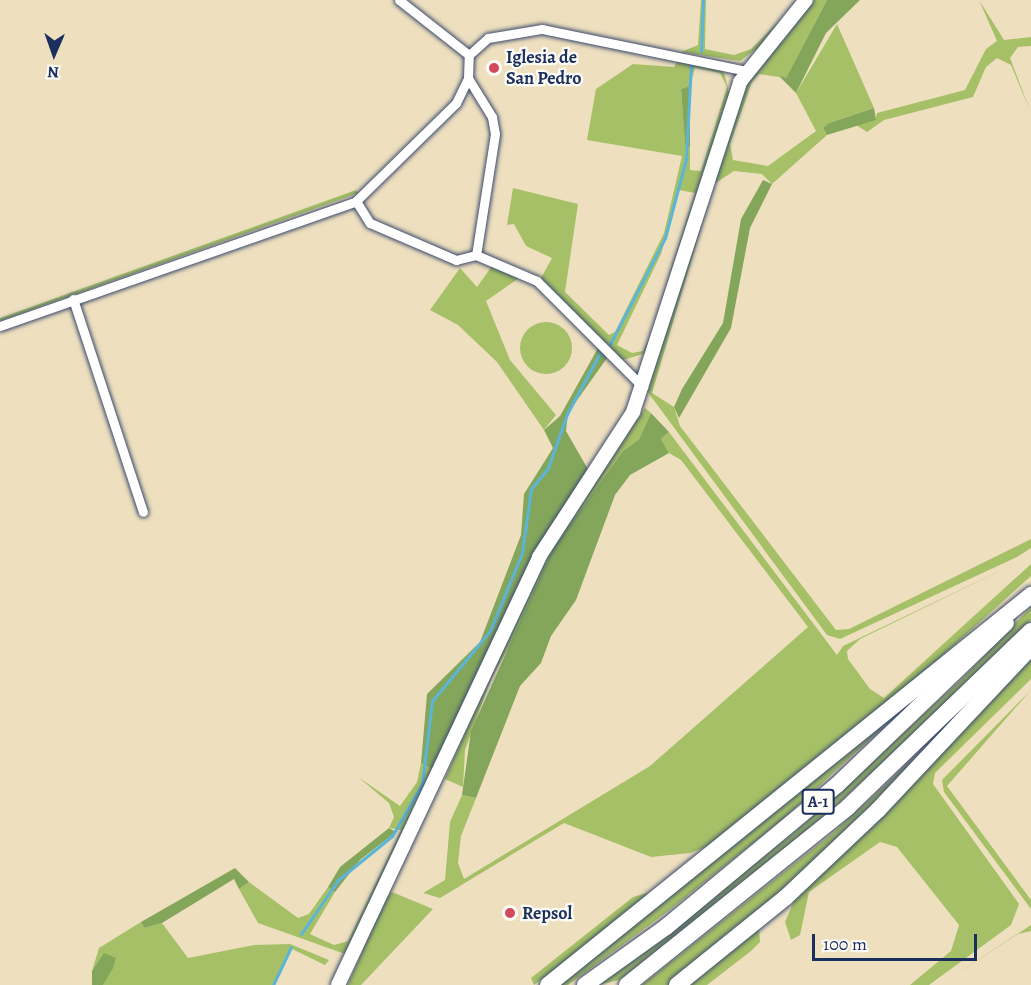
<!DOCTYPE html>
<html>
<head>
<meta charset="utf-8">
<style>
	body { margin:0 }
	#map { position:relative; width:1031px; height:985px; overflow:hidden; background:#eee0bf; font-family:Alegreya,serif }
	div>[style] { position:absolute }
	.green>* { inset:0; background:#a5c066 }
	.round { border-radius:50% }
	.forest>* { inset:0; background:#84a65b }
	.stream>* { height:3px; margin:-1.5px; padding:0 1.5px; transform-origin:1.5px; border-radius:1.5px; background:#5bb5d9 }
	.roads { filter:drop-shadow(0 0 2px #3b4a6d) drop-shadow(0 0 2px #3b4a6d) }
	.street>* { height:9px; margin:-4.5px; padding:0 4.5px; transform-origin:4.5px; border-radius:4.5px; background:#fff }
	.secondary>* { height:14px; margin:-7px; padding:0 7px; transform-origin:7px; border-radius:7px; background:#fff }
	.highway>* { height:16px; margin:-8px; padding:0 8px; transform-origin:8px; border-radius:8px; background:#fff }
	.dots>* { width:16px; height:16px; translate:-50% -50%; box-sizing:border-box; border:3px solid #fdfcf7; border-radius:50% }
	span { translate:-50% -50%; white-space:nowrap; text-align:center; line-height:1.15; -webkit-text-stroke:4.5px #fdfcf7; paint-order:stroke }
	.shield-label span { padding:2px 4px; background:#fdfcf7; border:2px solid; border-radius:4px; -webkit-text-stroke-width:0 }
	.shield-label { font-size:16px; color:#1b2f5e; font-weight:700 }
	.poi-label { font-size:18px; color:#1b2f5e; font-weight:700 }
	.left { translate:0 -50%; text-align:left }
	.north { position:absolute; left:24px; top:24px; width:60px; height:60px; -webkit-text-stroke:4px #fdfcf7; paint-order:stroke; rotate:182deg; font-size:16px; font-weight:700; line-height:24px; text-align:center; color:#1b2f5e }
	.north::after { content:''; display:block; margin:auto; width:21px; height:27px; background:#1b2f5e; clip-path:polygon(50% 0,100% 100%,50% 72%,0 100%) }
	.scale { position:absolute; left:812px; top:934px; width:165px; height:27px; box-sizing:border-box; border:3px solid #1b2f5e; border-top:0; padding-left:8px; font-size:18px; line-height:21px; white-space:nowrap; color:#1b2f5e; -webkit-text-stroke:4px #fdfcf7; paint-order:stroke }
</style>
</head>
<body>
<div id="map">
	<div class="green">
		<div style="clip-path:polygon(701px 0,706px 0,705px 49px,734px 55px,751px 49px,800px 0,763px 44px,740px 61px,681px 52px,698px 45px)"></div>
		<div style="clip-path:polygon(813px 0,827px 0,786px 78px,759px 74px,752px 82px,730px 144px,733px 160px,768px 166px,816px 131px,796px 93px,837px 24px,874px 108px,829px 123px,823px 128px,827px 135px,772px 184px,762px 174px,734px 171px,714px 184px,652px 393px,674px 407px,680px 426px,836px 630px,849px 629px,1031px 539px,1031px 548px,1017px 557px,840px 639px,827px 635px,647px 391px,746px 80px)"></div>
		<div style="clip-path:polygon(979px 0,1004px 40px,1031px 37px,1031px 46px,1018px 47px,1010px 58px,1031px 113px,1011px 65px,997px 58px,986px 67px,973px 97px,884px 120px,867px 132px,856px 125px,875px 120px,877px 113px,965px 90px,986px 49px,997px 41px)"></div>
		<div style="clip-path:polygon(evenodd,679px 59px,723px 69px,730px 96px,646px 353px,623px 360px,541px 278px,552px 258px,526px 246px,514px 224px,507px 225px,513px 188px,578px 204px,565px 292px,609px 335px,615px 332px,664px 233px,682px 156px,587px 140px,596px 89px,633px 64px,674px 67px,679px 59px,695px 68px,720px 73px,727px 87px,701px 171px,690px 170px,690px 147px,685px 143px,681px 89px,690px 86px,695px 68px,679px 59px,679px 190px,695px 193px,650px 337px,643px 351px,632px 353px,617px 345px,661px 254px,679px 190px)"></div>
		<div style="clip-path:polygon(356px 190px,358px 193px,0 321px,0 318px)"></div>
		<div style="clip-path:polygon(492px 266px,519px 278px,486px 301px,510px 360px,556px 415px,544px 430px,497px 362px,458px 325px,430px 310px,460px 268px,477px 287px)"></div>
		<div class="round" style="left:520px;top:322px;width:52px;height:52px"></div>
		<div style="clip-path:polygon(645px 408px,651px 413px,639px 439px,623px 451px,554px 547px,533px 604px,491px 679px,465px 750px,463px 787px,445px 779px,533px 577px)"></div>
		<div style="clip-path:polygon(669px 432px,837px 655px,843px 646px,1031px 556px,860px 639px,847px 651px,848px 659px,870px 689px,884px 698px,1031px 564px,1031px 576px,894px 699px,717px 843px,690px 853px,651px 857px,564px 823px,440px 898px,423px 893px,445px 880px,450px 822px,462px 795px,476px 798px,461px 836px,458px 863px,464px 879px,650px 766px,808px 627px,681px 460px,669px 453px,661px 439px)"></div>
		<div style="clip-path:polygon(1031px 607px,1031px 620px,966px 687px,799px 839px,619px 980px,598px 985px,794px 833px,960px 681px)"></div>
		<div style="clip-path:polygon(1031px 659px,1031px 679px,935px 773px,933px 784px,1019px 904px,1011px 925px,929px 985px,910px 985px,951px 951px,959px 925px,897px 847px,880px 842px,809px 892px,800px 935px,791px 940px,785px 922px,795px 899px)"></div>
		<div style="clip-path:polygon(1031px 690px,947px 786px,1031px 900px,1031px 909px,944px 792px,942px 780px)"></div>
		<div style="clip-path:polygon(894px 717px,783px 819px,668px 911px,568px 985px,557px 985px)"></div>
		<div style="clip-path:polygon(915px 758px,917px 763px,785px 888px,679px 977px,668px 985px,642px 985px,833px 833px)"></div>
		<div style="clip-path:polygon(421px 763px,432px 769px,345px 954px,258px 923px,239px 889px,249px 882px,298px 918px,309px 914px,328px 887px,335px 892px,310px 934px,334px 945px,348px 941px,401px 830px,389px 828px,394px 817px,389px 803px,358px 777px,400px 806px,417px 782px)"></div>
		<div style="clip-path:polygon(392px 892px,433px 909px,361px 985px,348px 985px,384px 900px)"></div>
		<div style="clip-path:polygon(647px 893px,651px 894px,534px 985px,531px 978px,633px 897px)"></div>
		<div style="clip-path:polygon(141px 922px,144px 928px,162px 923px,188px 958px,254px 945px,290px 944px,329px 960px,325px 965px,292px 949px,275px 985px,103px 985px,109px 968px,104px 954px,92px 971px,99px 948px)"></div>
		<div style="clip-path:polygon(1031px 925px,1031px 931px,1018px 934px,940px 985px)"></div>
		<div style="clip-path:polygon(759px 929px,760px 942px,751px 951px,707px 985px,691px 985px)"></div>
	</div>
	<div class="forest">
		<div style="clip-path:polygon(827px 0,860px 0,826px 33px,796px 93px,779px 76px,786px 78px)"></div>
		<div style="clip-path:polygon(690px 86px,690px 147px,685px 144px,681px 89px)"></div>
		<div style="clip-path:polygon(874px 108px,876px 120px,827px 135px,823px 128px,829px 123px)"></div>
		<div style="clip-path:polygon(763px 180px,772px 184px,750px 228px,731px 328px,679px 418px,674px 407px,682px 389px,723px 323px,741px 219px)"></div>
		<div style="clip-path:polygon(598px 348px,607px 358px,568px 413px,566px 431px,589px 471px,528px 564px,432px 769px,421px 763px,427px 694px,480px 642px,521px 535px,524px 494px,553px 448px,544px 430px,560px 416px)"></div>
		<div style="clip-path:polygon(651px 413px,669px 432px,661px 439px,669px 453px,630px 475px,615px 495px,576px 600px,551px 636px,541px 663px,520px 686px,476px 798px,462px 795px,471px 731px,554px 547px,623px 451px,639px 439px)"></div>
		<div style="clip-path:polygon(389px 828px,396px 832px,360px 860px,335px 892px,328px 887px,340px 867px)"></div>
		<div style="clip-path:polygon(235px 868px,249px 882px,239px 889px,234px 879px,162px 923px,144px 928px,141px 922px)"></div>
		<div style="clip-path:polygon(104px 953px,116px 958px,113px 968px,103px 985px,92px 985px,92px 971px)"></div>
	</div>
	<div class="stream">
		<div style="left:701px;top:51px;width:51px;rotate:-87.8deg"></div>
		<div style="left:610px;top:344px;width:119px;rotate:-62.6deg"></div>
		<div style="left:665px;top:238px;width:82px;rotate:-75.1deg"></div>
		<div style="left:686px;top:159px;width:95px;rotate:-87deg"></div>
		<div style="left:301px;top:934px;width:65px;rotate:-55.6deg"></div>
		<div style="left:338px;top:880px;width:70px;rotate:-39.2deg"></div>
		<div style="left:392px;top:836px;width:60px;rotate:-60deg"></div>
		<div style="left:422px;top:784px;width:84px;rotate:-83.1deg"></div>
		<div style="left:432px;top:701px;width:91px;rotate:-50.4deg"></div>
		<div style="left:490px;top:631px;width:84px;rotate:-67.7deg"></div>
		<div style="left:522px;top:553px;width:65px;rotate:-82deg"></div>
		<div style="left:531px;top:489px;width:27px;rotate:-51deg"></div>
		<div style="left:548px;top:468px;width:57px;rotate:-70.6deg"></div>
		<div style="left:567px;top:414px;width:69px;rotate:-61.6deg"></div>
		<div style="left:273px;top:985px;width:42px;rotate:-64.7deg"></div>
	</div>
	<div class="roads">
		<div class="street">
			<div style="left:399px;top:0;width:89px;rotate:38.2deg"></div>
			<div style="left:468px;top:78px;width:46px;rotate:58.4deg"></div>
			<div style="left:492px;top:117px;width:17px;rotate:80deg"></div>
			<div style="left:495px;top:134px;width:122px;rotate:98.9deg"></div>
			<div style="left:356px;top:201px;width:26px;rotate:58deg"></div>
			<div style="left:370px;top:223px;width:94px;rotate:23.3deg"></div>
			<div style="left:456px;top:260px;width:21px;rotate:-14deg"></div>
			<div style="left:476px;top:255px;width:66px;rotate:23.1deg"></div>
			<div style="left:537px;top:281px;width:150px;rotate:45deg"></div>
			<div style="left:73px;top:299px;width:224px;rotate:71.8deg"></div>
			<div style="left:0;top:326px;width:377px;rotate:-19.3deg"></div>
			<div style="left:356px;top:201px;width:140px;rotate:-44.4deg"></div>
			<div style="left:456px;top:103px;width:28px;rotate:-64deg"></div>
			<div style="left:468px;top:78px;width:23px;rotate:-88deg"></div>
			<div style="left:469px;top:55px;width:25px;rotate:-42deg"></div>
			<div style="left:488px;top:38px;width:55px;rotate:-9.5deg"></div>
			<div style="left:542px;top:29px;width:209px;rotate:11.6deg"></div>
		</div>
		<div class="secondary">
			<div style="left:338px;top:985px;width:473px;rotate:-64.8deg"></div>
			<div style="left:539px;top:557px;width:173px;rotate:-57deg"></div>
			<div style="left:633px;top:412px;width:347px;rotate:-72deg"></div>
			<div style="left:740px;top:82px;width:105px;rotate:-51.2deg"></div>
		</div>
		<div class="highway">
			<div style="left:548px;top:985px;width:621px;rotate:-38.92deg"></div>
			<div style="left:585px;top:985px;width:100px;rotate:-35.6deg"></div>
			<div style="left:666px;top:927px;width:222px;rotate:-39.7deg"></div>
			<div style="left:837px;top:785px;width:234px;rotate:-43.8deg"></div>
			<div style="left:627px;top:985px;width:284px;rotate:-38.8deg"></div>
			<div style="left:848px;top:807px;width:254px;rotate:-43.9deg"></div>
			<div style="left:677px;top:985px;width:139px;rotate:-38.9deg"></div>
			<div style="left:785px;top:898px;width:128px;rotate:-43.4deg"></div>
			<div style="left:878px;top:810px;width:224px;rotate:-46.8deg"></div>
		</div>
	</div>
	<div class="dots">
		<div style="left:494px;top:68px;background:#d1495b"></div>
		<div style="left:510px;top:913px;background:#d1495b"></div>
	</div>
	<div class="shield-label">
		<span style="left:818px;top:802px">A-1</span>
	</div>
	<div class="poi-label">
		<span class="left" style="left:506px;top:68px">Iglesia de<br>San Pedro</span>
		<span class="left" style="left:522px;top:913px">Repsol</span>
	</div>
	<div class="north">N</div>
	<div class="scale">100 m</div>
</div>
</body>
</html>
